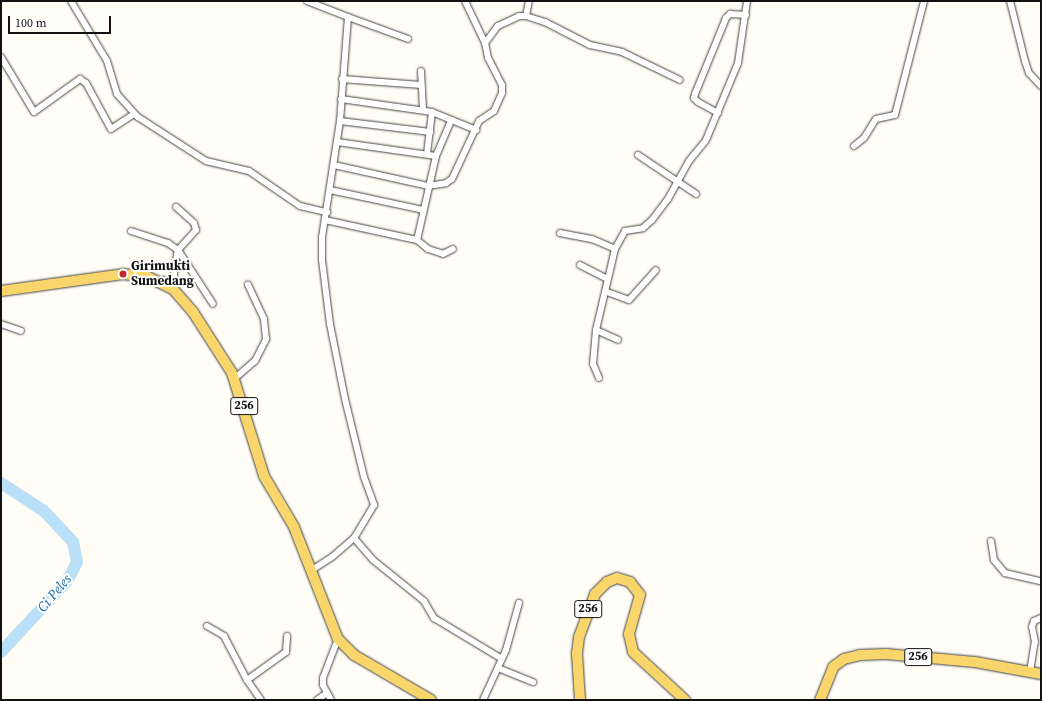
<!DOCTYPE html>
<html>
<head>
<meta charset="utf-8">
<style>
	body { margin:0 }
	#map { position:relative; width:1042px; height:701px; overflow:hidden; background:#fffdf5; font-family:"Source Serif 4",serif }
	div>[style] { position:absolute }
	.river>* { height:12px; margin:-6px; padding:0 6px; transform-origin:6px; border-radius:6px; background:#b9e0f7 }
	.roads { filter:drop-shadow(0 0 1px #444) drop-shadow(0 0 1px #444) }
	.minor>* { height:6px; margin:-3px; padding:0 3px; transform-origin:3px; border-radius:3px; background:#fff }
	.primary>* { height:10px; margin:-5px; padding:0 5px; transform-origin:5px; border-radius:5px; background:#f9d66b }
	.dots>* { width:11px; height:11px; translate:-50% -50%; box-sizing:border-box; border:2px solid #fff; border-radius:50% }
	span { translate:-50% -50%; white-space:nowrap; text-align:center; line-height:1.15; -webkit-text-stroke:4px #fff; paint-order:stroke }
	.shield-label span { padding:1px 3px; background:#fff; border:1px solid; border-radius:3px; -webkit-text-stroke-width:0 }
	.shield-label { font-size:12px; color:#111; font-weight:700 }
	.poi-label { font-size:13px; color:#111; font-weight:700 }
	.left { translate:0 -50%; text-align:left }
	.water-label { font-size:14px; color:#1768a6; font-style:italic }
	.frame { position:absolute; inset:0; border:2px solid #111; pointer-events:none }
	.scale { position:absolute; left:8px; top:16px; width:103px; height:18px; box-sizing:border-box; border:2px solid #111; border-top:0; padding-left:5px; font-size:12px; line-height:14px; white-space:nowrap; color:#111; -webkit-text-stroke:3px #fff; paint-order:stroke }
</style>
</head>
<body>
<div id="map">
	<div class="river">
		<div style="left:1px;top:483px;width:51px;rotate:33.1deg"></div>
		<div style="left:44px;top:511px;width:42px;rotate:46.9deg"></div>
		<div style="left:73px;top:542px;width:20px;rotate:79deg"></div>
		<div style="left:77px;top:562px;width:20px;rotate:117deg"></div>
		<div style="left:68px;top:580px;width:98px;rotate:132.9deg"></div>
	</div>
	<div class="roads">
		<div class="minor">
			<div style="left:71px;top:1px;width:70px;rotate:59deg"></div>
			<div style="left:107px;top:61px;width:34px;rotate:73deg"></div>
			<div style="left:117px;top:94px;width:31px;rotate:48deg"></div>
			<div style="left:138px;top:117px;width:81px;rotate:32.9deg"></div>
			<div style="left:206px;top:161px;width:44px;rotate:13.1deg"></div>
			<div style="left:249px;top:171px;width:62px;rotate:34.5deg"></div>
			<div style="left:300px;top:206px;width:28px;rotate:13deg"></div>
			<div style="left:307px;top:1px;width:44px;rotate:21.3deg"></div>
			<div style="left:348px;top:17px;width:104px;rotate:94.4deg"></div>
			<div style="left:340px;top:121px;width:117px;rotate:98.8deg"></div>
			<div style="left:322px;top:237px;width:23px;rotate:90deg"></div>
			<div style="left:322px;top:260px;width:64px;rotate:82.9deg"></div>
			<div style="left:330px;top:324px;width:76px;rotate:78.7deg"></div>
			<div style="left:345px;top:399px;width:80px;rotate:76.3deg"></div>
			<div style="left:364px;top:477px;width:30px;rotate:70deg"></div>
			<div style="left:374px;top:505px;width:39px;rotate:121deg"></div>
			<div style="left:354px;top:538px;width:29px;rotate:139deg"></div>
			<div style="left:332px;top:557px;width:24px;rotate:147deg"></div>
			<div style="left:465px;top:1px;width:47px;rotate:64.5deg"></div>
			<div style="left:1010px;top:1px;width:62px;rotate:76deg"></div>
			<div style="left:1025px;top:61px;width:13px;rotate:72deg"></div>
			<div style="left:1029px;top:73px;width:18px;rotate:47deg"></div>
			<div style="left:526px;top:16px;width:15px;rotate:-79deg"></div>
			<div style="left:348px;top:17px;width:64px;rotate:20.1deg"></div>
			<div style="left:1px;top:57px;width:64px;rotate:59deg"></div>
			<div style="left:34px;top:112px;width:57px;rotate:-35.7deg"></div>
			<div style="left:80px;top:79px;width:7px;rotate:34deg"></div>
			<div style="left:86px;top:83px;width:52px;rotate:61.5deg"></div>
			<div style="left:111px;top:129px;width:27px;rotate:-33deg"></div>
			<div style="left:421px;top:71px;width:39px;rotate:87deg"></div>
			<div style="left:342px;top:79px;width:79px;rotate:4.3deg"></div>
			<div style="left:341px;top:99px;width:92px;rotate:8.1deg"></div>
			<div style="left:432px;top:112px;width:48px;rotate:22.2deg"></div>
			<div style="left:718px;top:113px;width:23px;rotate:-151deg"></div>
			<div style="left:698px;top:102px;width:6px;rotate:-135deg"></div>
			<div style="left:694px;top:98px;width:4px;rotate:-76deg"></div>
			<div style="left:695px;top:94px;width:82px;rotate:-67.8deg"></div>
			<div style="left:726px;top:18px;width:6px;rotate:-45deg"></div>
			<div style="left:730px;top:14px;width:16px;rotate:4deg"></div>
			<div style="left:340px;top:121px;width:91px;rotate:7deg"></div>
			<div style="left:337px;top:142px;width:100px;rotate:8deg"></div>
			<div style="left:436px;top:156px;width:86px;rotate:102.7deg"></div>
			<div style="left:854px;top:146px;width:13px;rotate:-39deg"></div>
			<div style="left:864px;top:138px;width:22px;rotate:-58deg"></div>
			<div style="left:876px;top:119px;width:19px;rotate:-12deg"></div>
			<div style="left:895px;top:115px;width:118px;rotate:-75.7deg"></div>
			<div style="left:427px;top:154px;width:42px;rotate:-83.2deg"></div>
			<div style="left:638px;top:155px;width:70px;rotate:33.9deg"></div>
			<div style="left:436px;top:156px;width:39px;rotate:-67deg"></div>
			<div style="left:334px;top:165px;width:96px;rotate:12.6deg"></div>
			<div style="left:428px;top:186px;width:18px;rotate:-9deg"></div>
			<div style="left:446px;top:183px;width:7px;rotate:-34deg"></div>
			<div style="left:452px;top:179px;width:64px;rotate:-65deg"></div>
			<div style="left:479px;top:121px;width:18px;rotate:-34deg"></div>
			<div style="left:494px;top:111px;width:20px;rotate:-66deg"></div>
			<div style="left:502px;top:93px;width:8px;rotate:-90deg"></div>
			<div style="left:502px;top:85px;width:30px;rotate:-117deg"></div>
			<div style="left:488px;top:58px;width:15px;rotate:-101deg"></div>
			<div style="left:485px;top:43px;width:21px;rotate:-53deg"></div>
			<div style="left:498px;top:26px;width:23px;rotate:-25deg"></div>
			<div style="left:519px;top:16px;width:7px"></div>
			<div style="left:526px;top:16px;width:20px;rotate:18deg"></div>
			<div style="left:545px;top:22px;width:51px;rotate:27.1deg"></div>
			<div style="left:590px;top:45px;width:33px;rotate:12deg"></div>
			<div style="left:622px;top:52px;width:64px;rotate:25.8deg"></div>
			<div style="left:330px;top:190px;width:95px;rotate:12.1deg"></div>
			<div style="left:325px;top:220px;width:94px;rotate:12.3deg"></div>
			<div style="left:417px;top:240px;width:14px;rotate:39deg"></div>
			<div style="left:428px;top:249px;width:16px;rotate:18deg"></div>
			<div style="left:443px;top:254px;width:11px;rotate:-27deg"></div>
			<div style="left:131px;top:231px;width:39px;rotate:18deg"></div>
			<div style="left:168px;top:243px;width:12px;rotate:35deg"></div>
			<div style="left:178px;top:250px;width:64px;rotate:57.1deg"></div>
			<div style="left:560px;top:233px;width:33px;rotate:11deg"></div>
			<div style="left:592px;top:239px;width:25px;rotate:23deg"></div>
			<div style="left:580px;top:265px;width:30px;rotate:27deg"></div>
			<div style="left:158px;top:280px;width:15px"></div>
			<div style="left:173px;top:280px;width:30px;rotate:-81deg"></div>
			<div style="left:178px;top:250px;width:27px;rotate:-48deg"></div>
			<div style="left:196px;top:230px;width:7px;rotate:-106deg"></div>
			<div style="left:194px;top:223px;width:24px;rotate:-138deg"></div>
			<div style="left:607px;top:292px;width:23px;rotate:20deg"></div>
			<div style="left:629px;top:300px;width:40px;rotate:-48deg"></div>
			<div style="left:1px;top:324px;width:21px;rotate:19deg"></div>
			<div style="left:596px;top:330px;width:24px;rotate:24deg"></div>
			<div style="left:599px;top:378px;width:15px;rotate:-113deg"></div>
			<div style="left:593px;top:364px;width:34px;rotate:-85deg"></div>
			<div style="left:596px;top:330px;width:83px;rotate:-76.8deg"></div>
			<div style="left:615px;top:249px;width:21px;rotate:-61deg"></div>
			<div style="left:625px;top:231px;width:18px;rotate:-9deg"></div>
			<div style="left:643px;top:228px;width:12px;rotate:-42deg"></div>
			<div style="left:652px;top:220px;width:26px;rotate:-53deg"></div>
			<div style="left:668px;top:199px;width:43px;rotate:-61.1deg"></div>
			<div style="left:689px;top:161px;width:27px;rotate:-51deg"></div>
			<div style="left:706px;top:140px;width:83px;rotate:-67.4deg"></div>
			<div style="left:738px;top:63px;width:63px;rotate:-81.7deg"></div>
			<div style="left:234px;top:379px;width:28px;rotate:-41deg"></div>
			<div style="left:255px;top:361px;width:25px;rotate:-63deg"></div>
			<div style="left:266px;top:339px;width:20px;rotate:-96deg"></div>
			<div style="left:264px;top:319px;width:38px;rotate:-115deg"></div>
			<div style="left:354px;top:538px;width:29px;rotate:49deg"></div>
			<div style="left:373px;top:560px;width:65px;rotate:38.8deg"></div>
			<div style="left:424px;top:601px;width:20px;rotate:60deg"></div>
			<div style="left:434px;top:618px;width:79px;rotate:31.1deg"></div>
			<div style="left:991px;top:541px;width:19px;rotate:81deg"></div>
			<div style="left:994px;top:560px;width:17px;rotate:50deg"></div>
			<div style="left:1005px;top:573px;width:37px;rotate:13deg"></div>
			<div style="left:207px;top:626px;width:20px;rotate:30deg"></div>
			<div style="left:224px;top:636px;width:50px;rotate:62.4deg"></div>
			<div style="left:247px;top:680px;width:24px;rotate:55deg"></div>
			<div style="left:498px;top:668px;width:38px;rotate:22deg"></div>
			<div style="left:1030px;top:672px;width:30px;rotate:-81deg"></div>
			<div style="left:1035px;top:642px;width:15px;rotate:-101deg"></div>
			<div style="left:1032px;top:627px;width:6px;rotate:-72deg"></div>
			<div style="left:1034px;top:621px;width:8px;rotate:-23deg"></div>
			<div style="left:247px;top:680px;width:48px;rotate:-35.7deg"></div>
			<div style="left:286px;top:652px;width:16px;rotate:-86deg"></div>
			<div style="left:317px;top:700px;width:12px;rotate:-35deg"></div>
			<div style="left:331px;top:700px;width:17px;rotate:-118deg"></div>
			<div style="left:323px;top:685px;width:7px;rotate:-90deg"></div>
			<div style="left:323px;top:678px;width:42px;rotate:-69deg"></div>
			<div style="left:483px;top:700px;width:55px;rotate:-65.3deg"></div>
			<div style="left:506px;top:650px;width:49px;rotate:-74.5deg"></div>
		</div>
		<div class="primary">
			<div style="left:1px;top:291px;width:123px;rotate:-7.9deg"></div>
			<div style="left:123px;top:274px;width:25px;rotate:7deg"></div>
			<div style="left:148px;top:277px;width:28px;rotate:26deg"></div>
			<div style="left:173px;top:289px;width:30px;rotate:49deg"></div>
			<div style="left:193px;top:312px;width:72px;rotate:57.4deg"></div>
			<div style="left:232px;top:373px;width:108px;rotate:72.7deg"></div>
			<div style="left:264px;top:476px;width:59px;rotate:59.5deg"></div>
			<div style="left:294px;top:527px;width:120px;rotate:68.6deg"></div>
			<div style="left:338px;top:639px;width:23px;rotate:45deg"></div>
			<div style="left:354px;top:655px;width:89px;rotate:30.3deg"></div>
			<div style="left:580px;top:700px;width:47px;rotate:-93.7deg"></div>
			<div style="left:577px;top:653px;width:16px;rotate:-83deg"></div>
			<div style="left:579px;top:637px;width:46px;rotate:-69.6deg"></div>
			<div style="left:595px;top:594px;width:17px;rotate:-45deg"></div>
			<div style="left:607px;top:582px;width:11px;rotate:-22deg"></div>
			<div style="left:617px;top:578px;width:14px;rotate:17deg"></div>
			<div style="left:630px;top:582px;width:16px;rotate:52deg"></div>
			<div style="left:640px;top:595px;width:41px;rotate:105.8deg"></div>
			<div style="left:629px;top:634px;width:18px;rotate:77deg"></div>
			<div style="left:633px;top:652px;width:71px;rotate:42.7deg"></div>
			<div style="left:820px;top:700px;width:35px;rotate:-68deg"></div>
			<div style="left:833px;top:667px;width:14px;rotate:-36deg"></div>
			<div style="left:844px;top:659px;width:16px;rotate:-14deg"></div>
			<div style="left:860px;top:655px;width:26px;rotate:-2deg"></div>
			<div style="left:886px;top:654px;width:89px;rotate:5.1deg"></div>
			<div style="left:975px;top:662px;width:67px;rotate:10.3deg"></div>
		</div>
	</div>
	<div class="dots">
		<div style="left:123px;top:274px;background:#c4262e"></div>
	</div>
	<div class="shield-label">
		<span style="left:244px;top:406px">256</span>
		<span style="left:588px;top:609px">256</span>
		<span style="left:918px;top:657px">256</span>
	</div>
	<div class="poi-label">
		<span class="left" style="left:131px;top:274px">Girimukti<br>Sumedang</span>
	</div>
	<div class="water-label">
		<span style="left:54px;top:593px;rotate:-50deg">Ci Peles</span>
	</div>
	<div class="frame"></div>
	<div class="scale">100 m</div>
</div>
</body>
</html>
